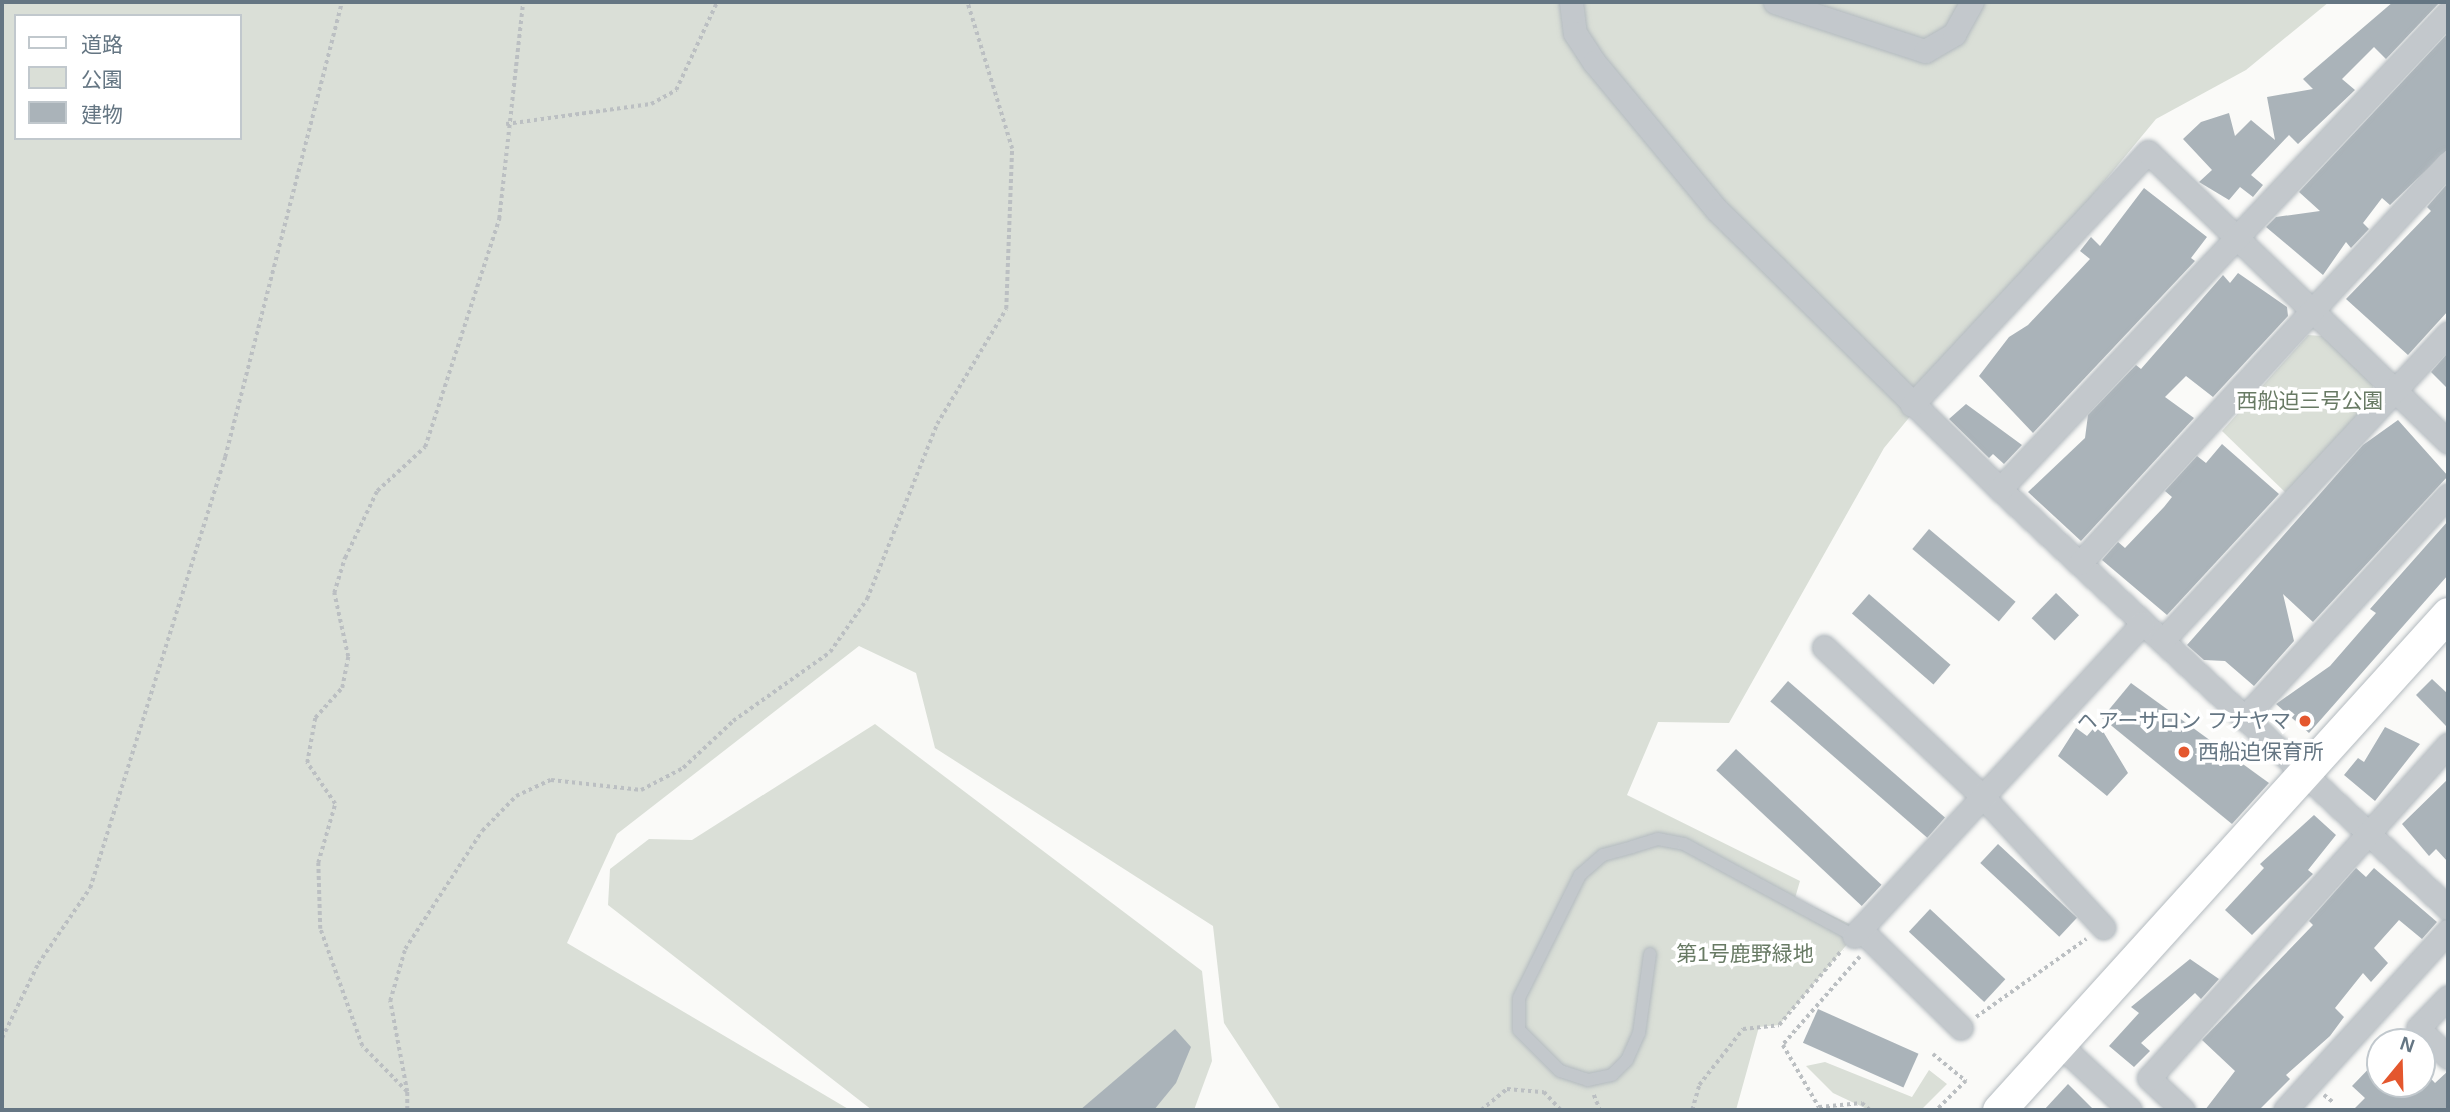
<!DOCTYPE html>
<html>
<head>
<meta charset="utf-8">
<style>
	body { margin:0 }
	#map { position:relative; width:2450px; height:1112px; overflow:hidden; background:#fafaf8; font-family:Arial,"Noto Sans JP",sans-serif }
	div>[style] { position:absolute }
	.green>* { inset:0; background:#dadfd7 }
	.building>* { inset:0; background:#aab3b9; transform-origin:0 0 }
	.path>* { height:3.5px; margin-top:-1.75px; transform-origin:0; background:repeating-linear-gradient(90deg,#bbbfc2 0 3.5px,transparent 0 7px) }
	.roads { filter:drop-shadow(0 0 2px #b3babf) drop-shadow(0 0 2px #b3babf) }
	.lane>* { height:12px; margin:-6px; padding:0 6px; transform-origin:6px; border-radius:6px; background:#c3c8cc }
	.street>* { height:23px; margin:-11.5px; padding:0 11.5px; transform-origin:11.5px; border-radius:11.5px; background:#c3c8cc }
	.secondary>* { height:33px; margin:-16.5px; padding:0 16.5px; transform-origin:16.5px; border-radius:16.5px; background:#fff }
	.dots>* { width:19px; height:19px; translate:-50% -50%; box-sizing:border-box; border:4px solid #fff; border-radius:50% }
	span { translate:-50% -50%; white-space:nowrap; text-align:center; line-height:1.15; -webkit-text-stroke:7px #fff; paint-order:stroke }
	.park-label { font-size:21px; color:#687a64 }
	.poi-label { font-size:21px; color:#657683 }
	.right { translate:-100% -50%; text-align:right }
	.left { translate:0 -50%; text-align:left }
	.frame { position:absolute; inset:0; border:4px solid #657683; pointer-events:none }
	.legend { position:absolute; left:14px; top:14px; width:228px; height:126px; box-sizing:border-box; background:#fff; border:2px solid #c1c8cd; margin:0; padding:9px 12px; list-style:none; font-size:21px; color:#657683 }
	.legend li { display:flex; align-items:center; gap:14px; height:35px }
	.legend b { width:35px; border:2px solid #c1c8cd }
	.north { position:absolute; left:2366px; top:1028px; width:70px; height:70px; box-sizing:border-box; background:#fff; border:2px solid #c1c8cd; border-radius:50%; rotate:19deg; font-size:19px; font-weight:700; line-height:28px; text-align:center; color:#657683 }
	.north::after { content:''; display:block; margin:auto; width:24px; height:32px; background:#e4572e; clip-path:polygon(50% 0,100% 100%,50% 72%,0 100%) }
</style>
</head>
<body>
<div id="map">
	<div class="green">
		<div style="clip-path:polygon(evenodd,2px 2px,2329px 2px,2246px 70px,2156px 119px,1884px 448px,1729px 723px,1658px 722px,1627px 795px,1800px 881px,1795px 898px,1860px 929px,1779px 1025px,1759px 1027px,1736px 1110px,1281px 1110px,1224px 1023px,1213px 926px,935px 748px,916px 673px,859px 646px,617px 834px,567px 943px,850px 1110px,2px 1110px,2px 2px,16px 16px,240px 16px,240px 138px,16px 138px,16px 16px)"></div>
		<div style="clip-path:polygon(2308px 335px,2322px 336px,2372px 381px,2375px 395px,2287px 494px,2222px 431px)"></div>
		<div style="clip-path:polygon(875px 724px,1202px 971px,1212px 1061px,1194px 1110px,872px 1110px,608px 905px,610px 869px,649px 839px,692px 840px)"></div>
		<div style="clip-path:polygon(1825px 1062px,1912px 1097px,1929px 1070px,1947px 1084px,1921px 1110px,1869px 1110px,1833px 1093px,1806px 1066px)"></div>
	</div>
	<div class="building">
		<div style="clip-path:polygon(2393px 2px,2440px 2px,2386px 59px,2374px 47px,2342px 79px,2355px 90px,2298px 144px,2289px 135px,2251px 175px,2263px 185px,2253px 197px,2240px 187px,2229px 200px,2199px 182px,2212px 170px,2183px 139px,2201px 122px,2229px 113px,2235px 136px,2251px 120px,2275px 140px,2267px 97px,2313px 89px,2303px 79px)"></div>
		<div style="clip-path:polygon(2448px 33px,2448px 149px,2390px 205px,2382px 198px,2363px 223px,2369px 229px,2351px 248px,2346px 242px,2323px 275px,2266px 227px,2276px 217px,2320px 211px,2299px 192px)"></div>
		<div style="clip-path:polygon(2448px 183px,2448px 311px,2408px 355px,2346px 299px,2431px 211px,2427px 207px)"></div>
		<div style="clip-path:polygon(2144px 188px,2207px 237px,2191px 258px,2195px 261px,2033px 433px,1979px 376px,2009px 337px,2028px 325px,2090px 259px,2080px 251px,2091px 237px,2100px 246px)"></div>
		<div style="clip-path:polygon(2238px 273px,2287px 307px,2288px 316px,2213px 397px,2186px 376px,2165px 397px,2194px 418px,2081px 541px,2028px 492px,2085px 438px,2088px 415px,2136px 365px,2141px 369px,2223px 275px,2230px 283px)"></div>
		<div style="clip-path:polygon(2446px 355px,2448px 357px,2448px 389px,2431px 372px)"></div>
		<div style="clip-path:polygon(1966px 404px,2022px 445px,2004px 464px,1993px 454px,1989px 458px,1949px 419px)"></div>
		<div style="clip-path:polygon(2398px 420px,2448px 476px,2313px 622px,2283px 594px,2294px 641px,2254px 686px,2225px 661px,2204px 660px,2187px 645px,2363px 445px)"></div>
		<div style="clip-path:polygon(2222px 444px,2279px 494px,2167px 615px,2102px 560px,2118px 542px,2125px 548px,2164px 507px,2172px 497px,2165px 491px,2197px 456px,2206px 463px)"></div>
		<div style="clip-path:polygon(2448px 521px,2448px 575px,2309px 733px,2276px 704px,2330px 666px,2376px 613px,2370px 609px)"></div>
		<div style="left:1929px;top:529px;width:113px;height:26px;rotate:40deg"></div>
		<div style="left:2056px;top:593px;width:32px;height:35px;rotate:44deg"></div>
		<div style="left:1869px;top:594px;width:108px;height:26px;rotate:41deg"></div>
		<div style="clip-path:polygon(2432px 679px,2448px 694px,2448px 728px,2416px 695px)"></div>
		<div style="left:1788px;top:681px;width:208px;height:27px;rotate:41deg"></div>
		<div style="clip-path:polygon(2131px 683px,2269px 783px,2232px 824px,2102px 718px)"></div>
		<div style="clip-path:polygon(2098px 723px,2128px 773px,2107px 796px,2058px 756px,2076px 728px,2087px 736px)"></div>
		<div style="clip-path:polygon(2385px 727px,2420px 744px,2375px 801px,2344px 775px,2358px 758px,2364px 762px)"></div>
		<div style="left:1736px;top:749px;width:199px;height:29px;rotate:43deg"></div>
		<div style="clip-path:polygon(2448px 779px,2448px 862px,2436px 849px,2429px 856px,2402px 824px)"></div>
		<div style="clip-path:polygon(2314px 815px,2336px 835px,2308px 870px,2313px 874px,2252px 935px,2225px 910px,2264px 868px,2260px 864px)"></div>
		<div style="left:1998px;top:844px;width:108px;height:26px;rotate:43deg"></div>
		<div style="clip-path:polygon(2356px 868px,2366px 877px,2374px 868px,2437px 922px,2422px 939px,2399px 920px,2374px 948px,2388px 963px,2371px 982px,2363px 973px,2335px 1008px,2344px 1017px,2330px 1036px,2286px 1075px,2290px 1079px,2259px 1110px,2205px 1110px,2235px 1071px,2202px 1040px,2313px 925px,2309px 921px)"></div>
		<div style="left:1930px;top:909px;width:103px;height:31px;rotate:43deg"></div>
		<div style="clip-path:polygon(2190px 959px,2219px 979px,2201px 999px,2195px 993px,2141px 1043px,2150px 1051px,2134px 1067px,2109px 1046px,2139px 1013px,2131px 1007px)"></div>
		<div style="left:1818px;top:1009px;width:110px;height:37px;rotate:24deg"></div>
		<div style="clip-path:polygon(1175px 1029px,1191px 1047px,1176px 1083px,1154px 1110px,1080px 1110px)"></div>
		<div style="clip-path:polygon(2380px 1057px,2380px 1084px,2422px 1084px,2422px 1069px,2435px 1083px,2448px 1071px,2448px 1110px,2353px 1110px,2365px 1098px,2352px 1086px)"></div>
		<div style="clip-path:polygon(2068px 1084px,2094px 1110px,2044px 1110px)"></div>
	</div>
	<div class="path">
		<div style="left:506px;top:124px;width:146px;rotate:-7.9deg"></div>
		<div style="left:651px;top:104px;width:29px;rotate:-29deg"></div>
		<div style="left:676px;top:90px;width:97px;rotate:-65deg"></div>
		<div style="left:1860px;top:957px;width:117px;rotate:131.2deg"></div>
		<div style="left:1783px;top:1045px;width:72px;rotate:59.9deg"></div>
		<div style="left:1819px;top:1107px;width:43px;rotate:-5.3deg"></div>
		<div style="left:1862px;top:1103px;width:11px;rotate:41deg"></div>
		<div style="left:1976px;top:1017px;width:135px;rotate:-35.3deg"></div>
		<div style="left:2px;top:1038px;width:82px;rotate:-64.1deg"></div>
		<div style="left:38px;top:964px;width:92px;rotate:-55.6deg"></div>
		<div style="left:90px;top:888px;width:452px;rotate:-72.6deg"></div>
		<div style="left:225px;top:457px;width:470px;rotate:-75.6deg"></div>
		<div style="left:1933px;top:1054px;width:43px;rotate:39.3deg"></div>
		<div style="left:1966px;top:1081px;width:41px;rotate:135deg"></div>
		<div style="left:407px;top:1092px;width:93px;rotate:-100.6deg"></div>
		<div style="left:390px;top:1001px;width:54px;rotate:-73.9deg"></div>
		<div style="left:405px;top:949px;width:141px;rotate:-56.9deg"></div>
		<div style="left:482px;top:831px;width:49px;rotate:-45.8deg"></div>
		<div style="left:516px;top:796px;width:38px;rotate:-25deg"></div>
		<div style="left:551px;top:780px;width:91px;rotate:6.3deg"></div>
		<div style="left:641px;top:790px;width:47px;rotate:-27.6deg"></div>
		<div style="left:683px;top:768px;width:69px;rotate:-43.2deg"></div>
		<div style="left:733px;top:721px;width:119px;rotate:-35.4deg"></div>
		<div style="left:830px;top:652px;width:65px;rotate:-55.1deg"></div>
		<div style="left:867px;top:599px;width:188px;rotate:-68.2deg"></div>
		<div style="left:937px;top:424px;width:134px;rotate:-59deg"></div>
		<div style="left:1006px;top:309px;width:160px;rotate:-87.9deg"></div>
		<div style="left:1012px;top:149px;width:154px;rotate:-107deg"></div>
		<div style="left:1594px;top:1095px;width:16px;rotate:68deg"></div>
		<div style="left:2324px;top:1095px;width:11px;rotate:38deg"></div>
		<div style="left:407px;top:1110px;width:18px;rotate:-90deg"></div>
		<div style="left:407px;top:1092px;width:64px;rotate:-134.4deg"></div>
		<div style="left:362px;top:1046px;width:124px;rotate:-109.7deg"></div>
		<div style="left:320px;top:929px;width:66px;rotate:-91.7deg"></div>
		<div style="left:318px;top:863px;width:61px;rotate:-73.9deg"></div>
		<div style="left:335px;top:804px;width:50px;rotate:-124.3deg"></div>
		<div style="left:307px;top:763px;width:46px;rotate:-79.9deg"></div>
		<div style="left:315px;top:718px;width:40px;rotate:-48deg"></div>
		<div style="left:342px;top:688px;width:32px;rotate:-79deg"></div>
		<div style="left:348px;top:657px;width:66px;rotate:-102.3deg"></div>
		<div style="left:334px;top:593px;width:37px;rotate:-73deg"></div>
		<div style="left:345px;top:558px;width:74px;rotate:-64.5deg"></div>
		<div style="left:377px;top:491px;width:65px;rotate:-42.5deg"></div>
		<div style="left:425px;top:447px;width:240px;rotate:-72deg"></div>
		<div style="left:499px;top:219px;width:218px;rotate:-83.7deg"></div>
		<div style="left:1481px;top:1110px;width:33px;rotate:-39deg"></div>
		<div style="left:1507px;top:1089px;width:37px;rotate:5deg"></div>
		<div style="left:1544px;top:1092px;width:25px;rotate:47deg"></div>
		<div style="left:1692px;top:1110px;width:26px;rotate:-74deg"></div>
		<div style="left:1699px;top:1085px;width:71px;rotate:-51.8deg"></div>
		<div style="left:1743px;top:1029px;width:36px;rotate:-6deg"></div>
		<div style="left:1779px;top:1025px;width:98px;rotate:-50deg"></div>
	</div>
	<div class="roads">
		<div class="lane">
			<div style="left:1650px;top:954px;width:80px;rotate:97.9deg"></div>
			<div style="left:1639px;top:1033px;width:30px;rotate:114deg"></div>
			<div style="left:1627px;top:1060px;width:21px;rotate:135deg"></div>
			<div style="left:1612px;top:1075px;width:25px;rotate:168deg"></div>
			<div style="left:1588px;top:1080px;width:29px;rotate:-162deg"></div>
			<div style="left:1560px;top:1071px;width:58px;rotate:-135deg"></div>
			<div style="left:1519px;top:1030px;width:32px;rotate:-90deg"></div>
			<div style="left:1519px;top:998px;width:137px;rotate:-63.6deg"></div>
			<div style="left:1580px;top:875px;width:30px;rotate:-41deg"></div>
			<div style="left:1603px;top:855px;width:30px;rotate:-15deg"></div>
			<div style="left:1632px;top:847px;width:27px;rotate:-17deg"></div>
			<div style="left:1658px;top:839px;width:26px;rotate:11deg"></div>
			<div style="left:1684px;top:844px;width:193px;rotate:28.4deg"></div>
		</div>
		<div class="street">
			<div style="left:1571px;top:2px;width:31px;rotate:83deg"></div>
			<div style="left:1575px;top:33px;width:35px;rotate:57deg"></div>
			<div style="left:1594px;top:62px;width:192px;rotate:50.3deg"></div>
			<div style="left:1717px;top:210px;width:397px;rotate:44.6deg"></div>
			<div style="left:2000px;top:489px;width:613px;rotate:43.08deg"></div>
			<div style="left:1775px;top:2px;width:158px;rotate:18.1deg"></div>
			<div style="left:1925px;top:51px;width:34px;rotate:-30deg"></div>
			<div style="left:1954px;top:34px;width:37px;rotate:-61deg"></div>
			<div style="left:1912px;top:405px;width:346px;rotate:-47deg"></div>
			<div style="left:2148px;top:152px;width:417px;rotate:44deg"></div>
			<div style="left:2000px;top:489px;width:654px;rotate:-46.74deg"></div>
			<div style="left:2080px;top:563px;width:544px;rotate:-47.39deg"></div>
			<div style="left:2162px;top:641px;width:420px;rotate:-47.1deg"></div>
			<div style="left:1824px;top:647px;width:220px;rotate:43.3deg"></div>
			<div style="left:1984px;top:798px;width:176px;rotate:47.3deg"></div>
			<div style="left:2244px;top:718px;width:302px;rotate:-47.5deg"></div>
			<div style="left:1860px;top:929px;width:141px;rotate:44.4deg"></div>
			<div style="left:1854px;top:936px;width:425px;rotate:-47.3deg"></div>
			<div style="left:2448px;top:997px;width:43px;rotate:134.1deg"></div>
			<div style="left:2418px;top:1028px;width:42px;rotate:44deg"></div>
			<div style="left:2058px;top:1043px;width:98px;rotate:42.9deg"></div>
			<div style="left:2183px;top:1110px;width:47px;rotate:-136.7deg"></div>
			<div style="left:2149px;top:1078px;width:448px;rotate:-48.1deg"></div>
			<div style="left:2285px;top:1110px;width:242px;rotate:-47.7deg"></div>
		</div>
		<div class="secondary">
			<div style="left:1999px;top:1110px;width:669px;rotate:-47.85deg"></div>
		</div>
	</div>
	<div class="dots">
		<div style="left:2305px;top:721px;background:#e4572e"></div>
		<div style="left:2184px;top:752px;background:#e4572e"></div>
	</div>
	<div class="park-label">
		<span style="left:2310px;top:401px">西船迫三号公園</span>
		<span style="left:1745px;top:954px">第1号鹿野緑地</span>
	</div>
	<div class="poi-label">
		<span class="right" style="left:2291px;top:721px">ヘアーサロン フナヤマ</span>
		<span class="left" style="left:2198px;top:752px">西船迫保育所</span>
	</div>
	<div class="frame"></div>
	<ul class="legend">
	<li><b style="height:9px;background:#fff"></b>道路</li>
	<li><b style="height:19px;background:#dadfd7"></b>公園</li>
	<li><b style="height:19px;background:#aab3b9"></b>建物</li>
	</ul>
	<div class="north">N</div>
</div>
</body>
</html>
